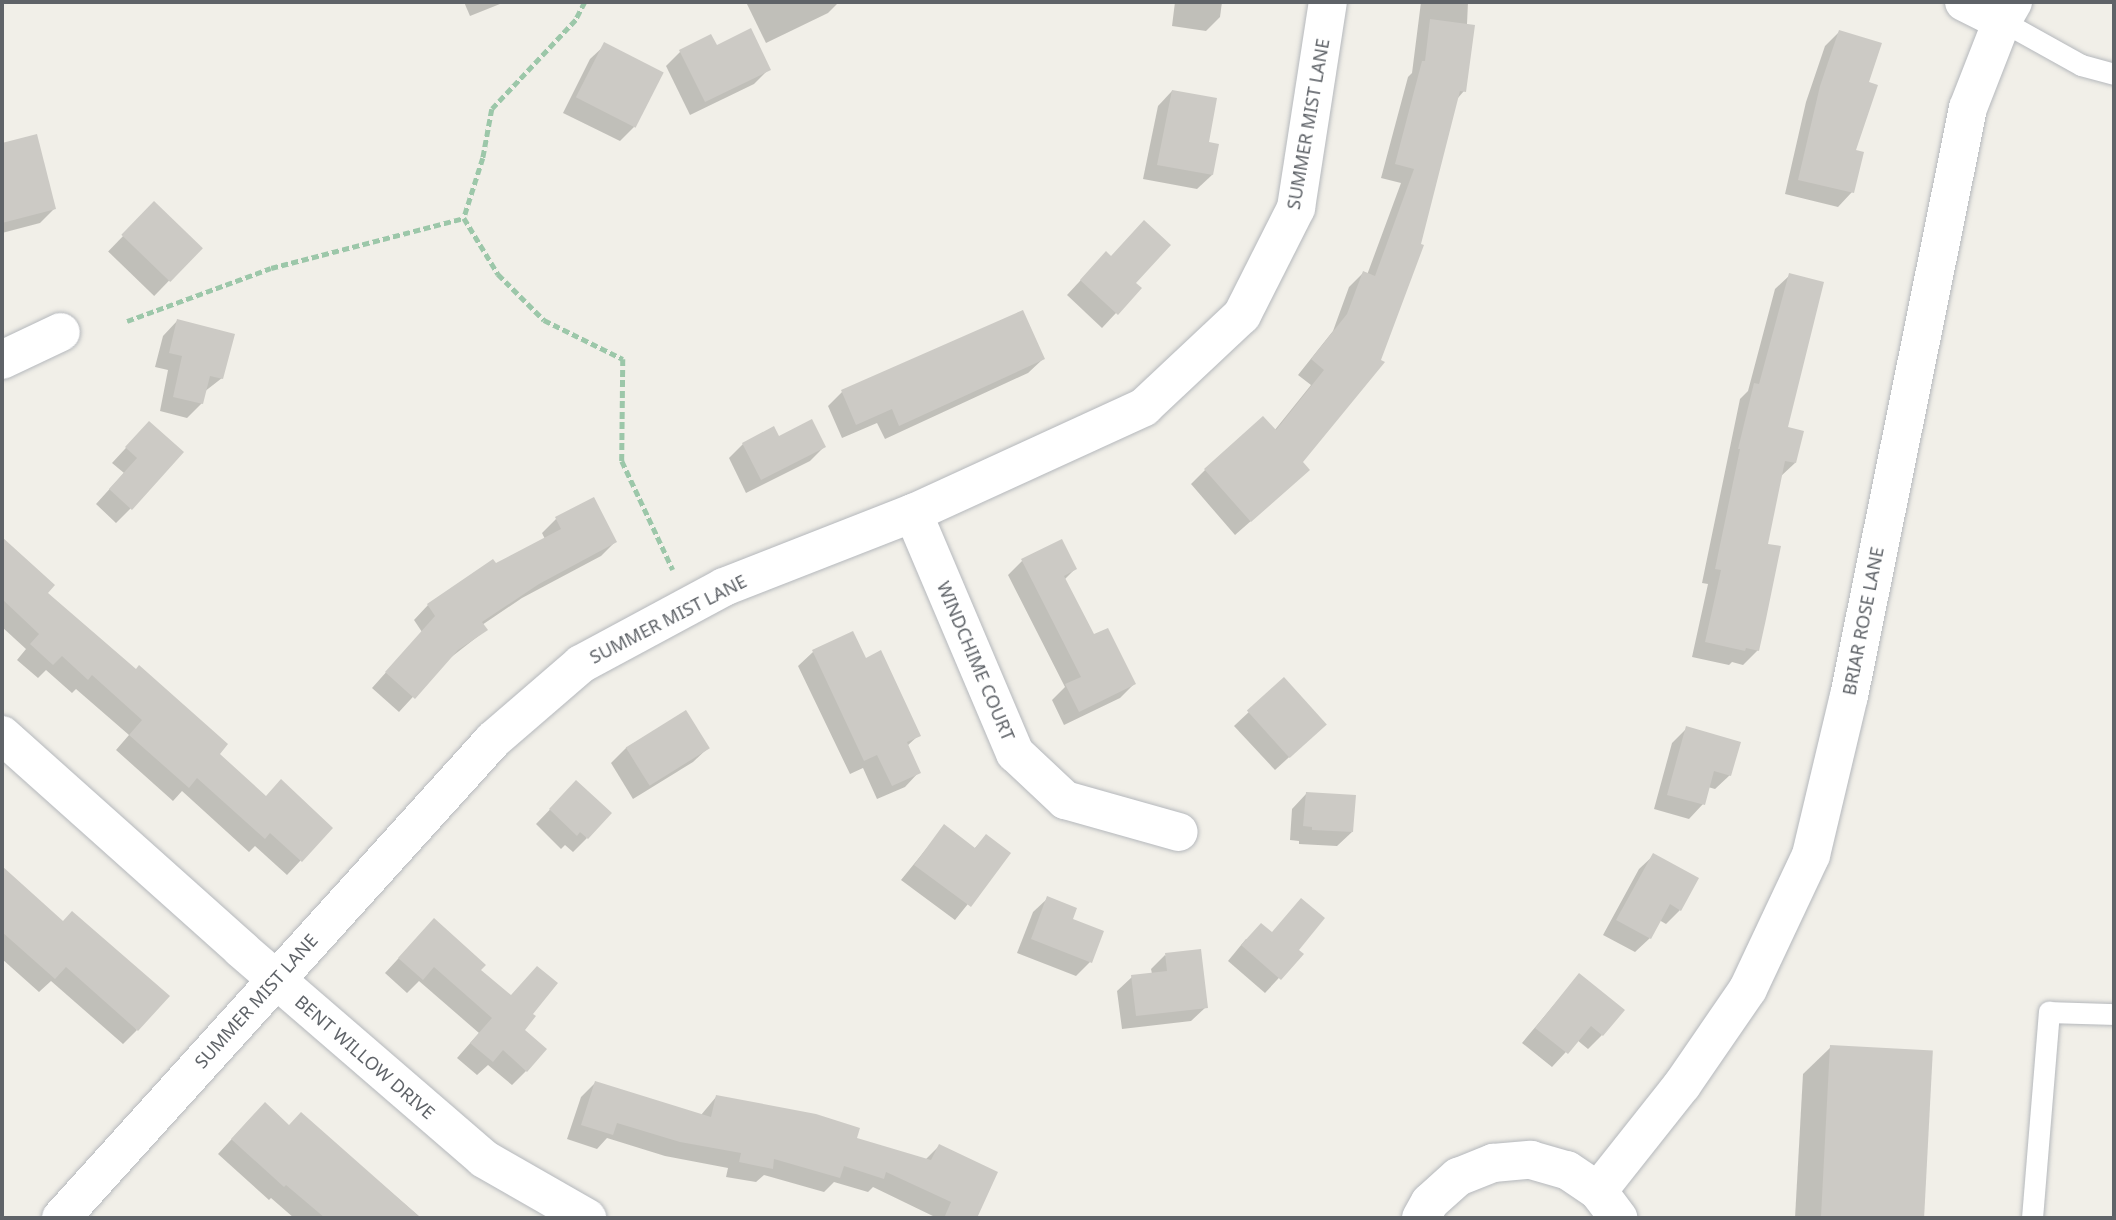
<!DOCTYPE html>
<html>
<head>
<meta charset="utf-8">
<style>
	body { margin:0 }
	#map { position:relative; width:2116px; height:1220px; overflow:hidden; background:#f1efe8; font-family:"Noto Sans",sans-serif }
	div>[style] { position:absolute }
	.shadow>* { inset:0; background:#0003; transform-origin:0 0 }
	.building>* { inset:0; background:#cccac5; transform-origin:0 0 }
	.path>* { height:4.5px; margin-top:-2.25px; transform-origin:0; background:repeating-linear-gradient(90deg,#9cc7a9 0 7px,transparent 0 10.5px) }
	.roads { filter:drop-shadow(0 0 2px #b5b8bc) drop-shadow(0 0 2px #b5b8bc) }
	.service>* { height:21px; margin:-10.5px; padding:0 10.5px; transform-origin:10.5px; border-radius:10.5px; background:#fff }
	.minor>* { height:38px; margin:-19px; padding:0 19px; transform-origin:19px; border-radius:19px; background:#fff }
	span { translate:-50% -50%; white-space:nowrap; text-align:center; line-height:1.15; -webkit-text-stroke:5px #fff; paint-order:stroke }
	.street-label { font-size:18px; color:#5f6368 }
	.frame { position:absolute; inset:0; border:4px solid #5f6368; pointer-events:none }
</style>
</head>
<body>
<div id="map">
	<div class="shadow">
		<div style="clip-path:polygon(464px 2px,505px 2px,470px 16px)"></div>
		<div style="clip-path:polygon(746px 2px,839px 2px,828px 13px,766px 43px)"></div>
		<div style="clip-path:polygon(1175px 2px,1222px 2px,1220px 17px,1206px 31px,1172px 26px)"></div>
		<div style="clip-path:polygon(1421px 2px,1468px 2px,1464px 91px,1457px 99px,1293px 484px,1235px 535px,1191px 484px,1205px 470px,1274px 431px,1311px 385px,1298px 375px,1333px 331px,1349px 287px,1363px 273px,1367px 275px,1401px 183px,1381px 178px,1408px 77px,1412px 73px)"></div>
		<div style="clip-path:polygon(1839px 32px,1867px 83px,1854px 152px,1852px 192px,1838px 207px,1785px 194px,1806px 102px,1825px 46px)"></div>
		<div style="clip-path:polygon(605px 45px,634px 127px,620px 141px,563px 113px,590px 59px)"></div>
		<div style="clip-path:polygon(716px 47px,769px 69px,754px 84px,690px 115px,666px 66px,681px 51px)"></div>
		<div style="clip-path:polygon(1172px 91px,1207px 143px,1212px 175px,1197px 189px,1143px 179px,1158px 106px)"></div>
		<div style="clip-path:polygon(35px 136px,54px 209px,40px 223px,2px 233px,2px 145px)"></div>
		<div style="left:154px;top:204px;width:64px;height:66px;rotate:44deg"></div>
		<div style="clip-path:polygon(1092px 268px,1134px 283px,1116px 313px,1102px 328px,1067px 295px)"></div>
		<div style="clip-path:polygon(1790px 275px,1786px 428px,1795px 463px,1780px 477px,1766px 545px,1758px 650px,1743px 665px,1732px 662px,1729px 665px,1692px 657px,1708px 584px,1702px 583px,1740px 399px,1748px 391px,1775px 289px)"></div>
		<div style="clip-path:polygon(177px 321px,222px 378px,204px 392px,202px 403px,187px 418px,160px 411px,168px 370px,155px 367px,163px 336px)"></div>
		<div style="clip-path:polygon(1043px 359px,1028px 373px,885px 439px,877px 423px,842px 438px,828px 406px,842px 392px)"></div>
		<div style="clip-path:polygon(149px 423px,131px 508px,116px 523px,96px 504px,124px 473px,112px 463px)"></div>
		<div style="clip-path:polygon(778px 438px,824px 447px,810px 461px,746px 493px,729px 458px,743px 444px)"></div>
		<div style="clip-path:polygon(556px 519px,615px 542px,601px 556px,522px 598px,482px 625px,486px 630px,445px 662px,399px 712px,372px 688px,422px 632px,414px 620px,428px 605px,545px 539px,542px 533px)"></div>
		<div style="clip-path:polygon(3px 540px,46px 593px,217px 754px,301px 860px,287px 875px,255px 846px,249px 852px,182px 791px,173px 801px,116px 750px,129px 735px,76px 689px,72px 693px,46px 670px,38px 678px,17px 660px,26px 649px,2px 627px)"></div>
		<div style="clip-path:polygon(1022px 561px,1075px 569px,1064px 580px,1094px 637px,1134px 684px,1120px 698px,1064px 725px,1052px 700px,1065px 687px,1008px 575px)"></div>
		<div style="clip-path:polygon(852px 633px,865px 660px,919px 735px,907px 746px,919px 772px,905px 787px,877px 799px,863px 768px,850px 774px,798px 666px,813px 652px)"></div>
		<div style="clip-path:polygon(1284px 679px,1310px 738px,1275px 770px,1234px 726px)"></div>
		<div style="clip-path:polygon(686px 712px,708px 748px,693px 762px,633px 799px,611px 763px,626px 748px)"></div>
		<div style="clip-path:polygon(1687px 728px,1730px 775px,1715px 789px,1708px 787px,1703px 804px,1689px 819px,1654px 809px,1672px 743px)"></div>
		<div style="clip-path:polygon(1306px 794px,1352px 832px,1337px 846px,1299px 844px,1299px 841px,1290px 840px,1292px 809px)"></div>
		<div style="clip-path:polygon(562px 797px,587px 838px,573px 852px,565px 845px,561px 849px,536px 824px)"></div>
		<div style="clip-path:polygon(944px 827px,974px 849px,986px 836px,1009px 853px,955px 920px,901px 880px)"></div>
		<div style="clip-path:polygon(1654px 855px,1680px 910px,1666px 924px,1659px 920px,1650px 938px,1635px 952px,1603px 935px,1639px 869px)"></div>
		<div style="clip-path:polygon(2px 868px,63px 923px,137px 1030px,123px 1044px,51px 981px,39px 992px,2px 959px,4px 936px,2px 934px)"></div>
		<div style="clip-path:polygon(1048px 898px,1071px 920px,1090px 962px,1076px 976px,1017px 953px,1033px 912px)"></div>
		<div style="clip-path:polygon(420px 935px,479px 970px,510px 997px,537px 968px,530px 1014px,522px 1030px,526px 1071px,512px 1085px,488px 1065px,477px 1075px,457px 1058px,479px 1033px,419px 981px,407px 993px,385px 973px)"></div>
		<div style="clip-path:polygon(1246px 939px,1296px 950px,1301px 954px,1265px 993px,1228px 961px)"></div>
		<div style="clip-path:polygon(1165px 955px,1206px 1007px,1191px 1021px,1122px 1029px,1117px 991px,1132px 977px,1152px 974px,1151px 969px)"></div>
		<div style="clip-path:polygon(1579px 975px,1602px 1035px,1588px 1049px,1577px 1040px,1552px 1067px,1522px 1043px)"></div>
		<div style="clip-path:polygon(1831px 1047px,1932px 1052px,1922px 1218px,1795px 1218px,1803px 1074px)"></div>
		<div style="clip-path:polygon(595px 1083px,701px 1115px,716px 1097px,925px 1160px,939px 1146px,996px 1173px,975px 1218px,937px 1218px,873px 1187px,868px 1192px,834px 1182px,824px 1192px,764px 1175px,756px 1182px,726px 1177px,728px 1168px,665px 1156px,607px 1138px,597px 1149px,567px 1139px,581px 1097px)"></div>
		<div style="clip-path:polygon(301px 1115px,421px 1218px,294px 1218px,271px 1198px,269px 1200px,218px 1154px,250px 1119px,289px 1127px)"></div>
	</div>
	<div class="building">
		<div style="clip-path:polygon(1430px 19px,1475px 25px,1466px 92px,1460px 91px,1421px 244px,1424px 245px,1381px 360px,1385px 362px,1303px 462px,1310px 470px,1251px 522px,1204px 469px,1263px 416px,1276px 430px,1324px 370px,1311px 359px,1347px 314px,1363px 271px,1375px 276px,1414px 169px,1395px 164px,1422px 61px,1425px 61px)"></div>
		<div style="clip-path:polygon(751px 28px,771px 70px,705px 102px,679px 50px,711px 34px,717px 45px)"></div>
		<div style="clip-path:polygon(1839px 30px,1882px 43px,1869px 82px,1878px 85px,1856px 150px,1864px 152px,1854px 193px,1798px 180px,1820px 86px)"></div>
		<div style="left:604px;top:42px;width:67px;height:62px;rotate:27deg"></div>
		<div style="clip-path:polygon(1172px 90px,1217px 98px,1209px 142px,1219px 144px,1213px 175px,1157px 165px)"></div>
		<div style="clip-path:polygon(37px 134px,56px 209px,2px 223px,2px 143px)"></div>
		<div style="left:154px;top:201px;width:68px;height:47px;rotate:44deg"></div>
		<div style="clip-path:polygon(1144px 220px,1171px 245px,1136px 283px,1142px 288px,1118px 315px,1080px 280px,1106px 251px,1111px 256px)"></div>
		<div style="clip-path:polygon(1789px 273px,1824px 282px,1788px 427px,1804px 431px,1796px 463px,1785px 461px,1768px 544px,1781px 546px,1766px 619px,1759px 651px,1746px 648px,1745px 651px,1705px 642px,1721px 570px,1715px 569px,1740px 449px,1738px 449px,1754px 383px,1759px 384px)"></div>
		<div style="clip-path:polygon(1023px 310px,1045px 359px,899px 426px,892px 409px,856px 425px,841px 390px)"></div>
		<div style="clip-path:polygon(177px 319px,235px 334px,223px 379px,210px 376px,203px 404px,173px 397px,182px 356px,169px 353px)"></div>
		<div style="clip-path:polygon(812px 419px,826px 447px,761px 480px,742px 443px,774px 426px,779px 436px)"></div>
		<div style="clip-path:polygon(149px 421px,184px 452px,132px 510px,109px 489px,137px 458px,125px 447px)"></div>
		<div style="clip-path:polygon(594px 497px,617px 542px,539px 584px,482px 622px,488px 630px,458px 650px,415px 699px,385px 672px,435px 616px,427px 604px,493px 559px,496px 563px,561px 529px,555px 517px)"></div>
		<div style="clip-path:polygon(2px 537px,55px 585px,48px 593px,136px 669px,139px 665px,228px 744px,220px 754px,266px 796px,281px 779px,333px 828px,302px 862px,270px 833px,265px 839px,197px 778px,189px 788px,129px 735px,142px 720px,92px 675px,88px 680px,62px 656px,53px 665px,30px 644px,39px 634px,2px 599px)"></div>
		<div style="clip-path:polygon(1062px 539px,1077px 569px,1064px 576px,1094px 634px,1108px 628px,1136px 684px,1079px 712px,1065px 684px,1081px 677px,1021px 559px)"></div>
		<div style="clip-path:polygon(853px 631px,866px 658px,881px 650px,921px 736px,907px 742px,921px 773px,892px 786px,877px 755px,864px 761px,812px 650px)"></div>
		<div style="left:1284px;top:677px;width:64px;height:50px;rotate:48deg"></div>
		<div style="left:686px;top:710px;width:45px;height:71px;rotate:58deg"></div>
		<div style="clip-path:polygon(1686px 726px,1741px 742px,1731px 776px,1714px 771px,1705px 805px,1667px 795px)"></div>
		<div style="clip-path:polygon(576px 780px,612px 813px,588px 839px,580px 832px,577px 836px,549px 809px)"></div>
		<div style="clip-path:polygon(1306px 792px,1356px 795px,1353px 832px,1312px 830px,1312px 827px,1303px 826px)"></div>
		<div style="clip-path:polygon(944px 824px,975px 848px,986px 834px,1011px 853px,971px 907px,914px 865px)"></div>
		<div style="clip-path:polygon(1653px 853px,1699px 878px,1681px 911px,1670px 904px,1651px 939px,1616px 920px)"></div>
		<div style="clip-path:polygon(2px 866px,63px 921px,72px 911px,170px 996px,138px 1031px,66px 967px,55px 979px,2px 932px)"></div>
		<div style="clip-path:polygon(1047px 896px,1077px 908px,1073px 919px,1104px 931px,1092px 963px,1031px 939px)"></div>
		<div style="clip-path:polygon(1301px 898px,1325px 918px,1299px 950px,1304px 954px,1281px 980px,1241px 945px,1261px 923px,1272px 932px)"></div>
		<div style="clip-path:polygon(434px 918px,486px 965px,481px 970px,511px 995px,537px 966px,558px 983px,533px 1014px,536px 1016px,525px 1030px,547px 1049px,527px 1072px,503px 1050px,493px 1062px,470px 1043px,492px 1018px,434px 967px,423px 980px,398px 958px)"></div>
		<div style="clip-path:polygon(1201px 949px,1208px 1008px,1136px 1016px,1131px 975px,1167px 971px,1165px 953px)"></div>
		<div style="clip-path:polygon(1579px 973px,1625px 1010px,1603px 1036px,1591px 1026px,1568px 1054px,1535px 1028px)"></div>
		<div style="left:1830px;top:1045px;width:103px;height:173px;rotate:3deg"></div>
		<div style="clip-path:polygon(595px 1081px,711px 1117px,716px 1095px,816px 1114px,860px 1128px,857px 1138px,931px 1160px,939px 1144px,998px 1172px,977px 1218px,944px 1218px,951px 1202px,886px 1172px,884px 1179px,844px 1166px,840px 1178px,774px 1159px,773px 1169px,739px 1162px,741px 1153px,680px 1142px,617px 1123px,613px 1135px,581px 1125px)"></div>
		<div style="clip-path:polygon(265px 1102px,289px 1125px,301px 1112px,421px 1218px,325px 1218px,286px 1185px,284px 1187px,231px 1139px)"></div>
	</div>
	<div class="path">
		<div style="left:585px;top:2px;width:20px;rotate:117deg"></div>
		<div style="left:576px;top:20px;width:122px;rotate:133.3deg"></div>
		<div style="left:492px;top:109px;width:50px;rotate:100.4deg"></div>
		<div style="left:483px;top:158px;width:63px;rotate:107.6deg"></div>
		<div style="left:464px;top:218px;width:66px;rotate:58.7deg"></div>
		<div style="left:498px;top:274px;width:65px;rotate:45deg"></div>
		<div style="left:544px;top:320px;width:88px;rotate:26.3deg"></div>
		<div style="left:623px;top:359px;width:102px;rotate:90.6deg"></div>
		<div style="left:622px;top:461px;width:120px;rotate:64.9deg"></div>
		<div style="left:127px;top:321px;width:153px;rotate:-20.2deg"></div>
		<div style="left:271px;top:268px;width:199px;rotate:-14.5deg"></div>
	</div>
	<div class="roads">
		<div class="service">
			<div style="left:2002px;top:21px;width:90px;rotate:29.1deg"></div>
			<div style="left:2081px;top:65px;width:34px;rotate:15deg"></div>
			<div style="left:2032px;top:1218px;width:207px;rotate:-85.3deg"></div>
			<div style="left:2049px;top:1012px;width:65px;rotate:1.8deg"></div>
		</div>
		<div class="minor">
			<div style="left:1964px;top:2px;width:42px;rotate:26.6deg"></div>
			<div style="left:2px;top:360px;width:65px;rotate:-25.4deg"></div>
			<div style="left:913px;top:513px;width:261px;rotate:67deg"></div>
			<div style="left:1015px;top:753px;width:69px;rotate:43.2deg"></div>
			<div style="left:1065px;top:800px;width:118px;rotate:15.7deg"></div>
			<div style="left:2px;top:735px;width:321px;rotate:41.8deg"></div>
			<div style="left:241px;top:949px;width:321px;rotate:40.8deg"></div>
			<div style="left:484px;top:1159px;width:119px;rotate:29.8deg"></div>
			<div style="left:1598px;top:1191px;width:135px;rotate:-51.6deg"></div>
			<div style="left:1682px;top:1085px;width:116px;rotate:-55.5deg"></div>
			<div style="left:1748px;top:989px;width:148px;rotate:-64.8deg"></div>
			<div style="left:1811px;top:855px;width:163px;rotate:-76.6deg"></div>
			<div style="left:1849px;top:696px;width:600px;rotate:-78.56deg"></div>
			<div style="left:1968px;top:108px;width:93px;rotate:-68.7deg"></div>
			<div style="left:2002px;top:21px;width:22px;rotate:-60deg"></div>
			<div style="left:61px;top:1218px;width:644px;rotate:-47.89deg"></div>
			<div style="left:493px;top:740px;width:116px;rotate:-40.8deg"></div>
			<div style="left:581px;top:664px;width:162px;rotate:-28.3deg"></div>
			<div style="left:724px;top:587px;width:203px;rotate:-21.4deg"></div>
			<div style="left:913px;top:513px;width:254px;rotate:-24.6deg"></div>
			<div style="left:1144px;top:407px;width:134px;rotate:-43.2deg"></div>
			<div style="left:1242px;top:315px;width:120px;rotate:-63.2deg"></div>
			<div style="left:1296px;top:208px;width:208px;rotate:-81.2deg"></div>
			<div style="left:1421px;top:1218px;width:18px;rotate:-61deg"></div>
			<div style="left:1430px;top:1202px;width:38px;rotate:-42deg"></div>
			<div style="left:1458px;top:1177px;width:38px;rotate:-22deg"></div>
			<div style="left:1493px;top:1163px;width:38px;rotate:-5deg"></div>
			<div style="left:1531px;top:1160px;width:37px;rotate:16deg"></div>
			<div style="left:1567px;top:1170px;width:37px;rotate:34deg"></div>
			<div style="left:1598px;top:1191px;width:34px;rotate:53deg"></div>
		</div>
	</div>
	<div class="street-label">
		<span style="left:1308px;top:124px;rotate:-80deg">SUMMER MIST LANE</span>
		<span style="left:668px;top:619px;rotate:-27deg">SUMMER MIST LANE</span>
		<span style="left:1863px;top:621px;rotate:-79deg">BRIAR ROSE LANE</span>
		<span style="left:976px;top:661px;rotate:67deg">WINDCHIME COURT</span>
		<span style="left:256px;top:1001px;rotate:-48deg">SUMMER MIST LANE</span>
		<span style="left:365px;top:1057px;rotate:41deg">BENT WILLOW DRIVE</span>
	</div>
	<div class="frame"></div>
</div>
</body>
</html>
